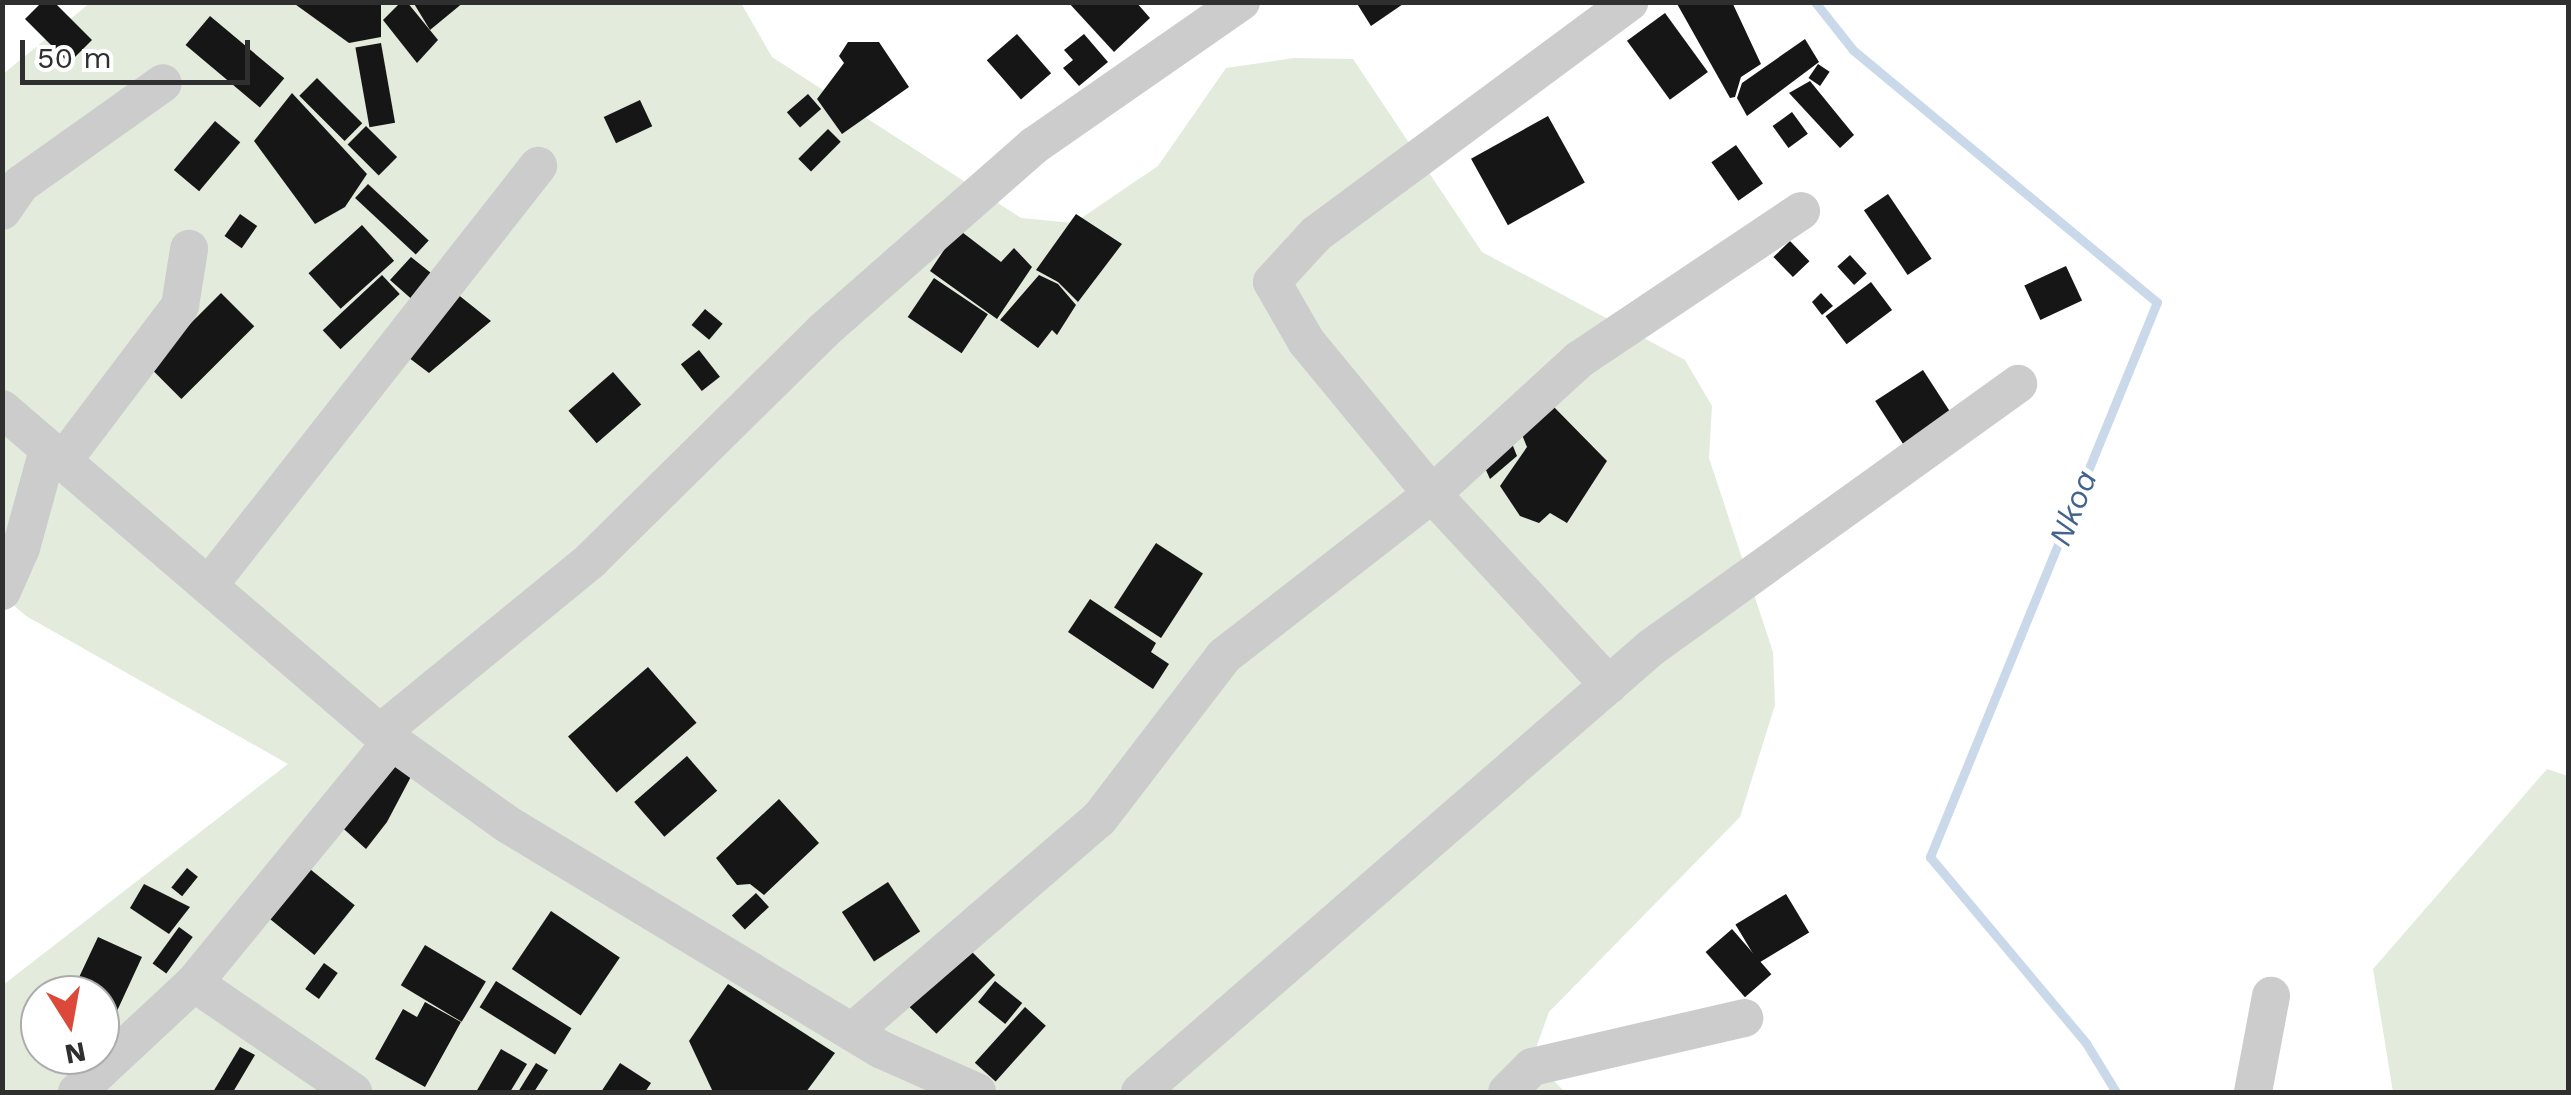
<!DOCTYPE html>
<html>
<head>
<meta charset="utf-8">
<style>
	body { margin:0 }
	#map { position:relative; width:2571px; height:1095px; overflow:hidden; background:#fff; font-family:"Work Sans",sans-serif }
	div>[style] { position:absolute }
	.green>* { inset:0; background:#e3ebdd }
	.stream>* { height:9px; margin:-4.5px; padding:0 4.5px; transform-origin:4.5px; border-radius:4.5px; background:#cad9ea }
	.building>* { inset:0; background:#161616; transform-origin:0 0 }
	.minor>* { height:38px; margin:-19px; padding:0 19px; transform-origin:19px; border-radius:19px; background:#ccc }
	span { translate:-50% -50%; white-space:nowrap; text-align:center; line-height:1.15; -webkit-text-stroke:10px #fff; paint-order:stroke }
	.water-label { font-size:32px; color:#41638d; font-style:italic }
	.frame { position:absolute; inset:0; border:5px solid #2f2f2f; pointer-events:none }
	.north { position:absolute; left:20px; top:975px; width:100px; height:100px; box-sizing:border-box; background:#fff; border:2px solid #acacac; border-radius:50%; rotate:169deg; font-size:28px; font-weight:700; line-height:40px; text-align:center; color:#2f2f2f }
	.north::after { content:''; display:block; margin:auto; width:35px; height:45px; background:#dc483a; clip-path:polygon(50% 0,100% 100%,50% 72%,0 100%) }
	.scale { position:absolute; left:20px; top:40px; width:230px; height:45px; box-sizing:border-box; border:5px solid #2f2f2f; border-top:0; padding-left:12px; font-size:30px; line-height:35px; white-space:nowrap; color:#2f2f2f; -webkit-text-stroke:8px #fff; paint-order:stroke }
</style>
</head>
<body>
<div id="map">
	<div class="green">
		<div style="clip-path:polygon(evenodd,90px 3px,741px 3px,772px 57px,1021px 218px,1074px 223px,1158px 166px,1226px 68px,1294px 58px,1353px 59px,1482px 252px,1685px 360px,1712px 406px,1709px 458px,1773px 652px,1775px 705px,1740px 817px,1549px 1012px,1532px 1059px,1565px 1092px,3px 1092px,3px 985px,288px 764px,26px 616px,3px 596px,3px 74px,90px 3px,40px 995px,100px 995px,100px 1055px,40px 1055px,40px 995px)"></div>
		<div style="clip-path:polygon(2547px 769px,2568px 776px,2568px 1092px,2393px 1092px,2373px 969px)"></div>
	</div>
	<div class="stream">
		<div style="left:1815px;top:2px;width:61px;rotate:51.6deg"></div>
		<div style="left:1853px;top:50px;width:395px;rotate:39.7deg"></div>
		<div style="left:2157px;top:302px;width:600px;rotate:112.25deg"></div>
		<div style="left:1930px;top:857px;width:243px;rotate:50deg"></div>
		<div style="left:2086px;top:1043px;width:57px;rotate:58.5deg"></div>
	</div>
	<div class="building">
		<div style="clip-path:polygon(42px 2px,54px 2px,92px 40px,69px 63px,25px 19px)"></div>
		<div style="clip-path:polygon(292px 2px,381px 2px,381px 37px,349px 43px)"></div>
		<div style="clip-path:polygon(401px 2px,407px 2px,438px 40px,417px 63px,383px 20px)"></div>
		<div style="clip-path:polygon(413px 2px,464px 2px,430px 30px)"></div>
		<div style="clip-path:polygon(1068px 2px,1136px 2px,1150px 18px,1114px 52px)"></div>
		<div style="clip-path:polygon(1356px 2px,1406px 2px,1371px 26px)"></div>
		<div style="clip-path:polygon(1676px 2px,1732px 2px,1761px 64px,1741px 77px,1735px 97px,1730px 98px)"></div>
		<div style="left:1665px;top:13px;width:73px;height:47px;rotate:54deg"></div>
		<div style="left:210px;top:16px;width:97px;height:38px;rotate:40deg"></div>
		<div style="left:1017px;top:34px;width:52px;height:40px;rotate:49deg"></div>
		<div style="clip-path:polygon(1084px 34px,1108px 62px,1079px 86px,1063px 68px,1073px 60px,1064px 50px)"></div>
		<div style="clip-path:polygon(1805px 39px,1819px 62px,1747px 116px,1737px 98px,1742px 83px)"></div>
		<div style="clip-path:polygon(848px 42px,879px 42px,909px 87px,842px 134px,817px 99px,844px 63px,839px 56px)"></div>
		<div style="left:381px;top:43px;width:81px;height:26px;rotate:80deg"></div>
		<div style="left:1818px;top:64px;width:14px;height:17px;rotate:34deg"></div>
		<div style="left:317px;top:78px;width:64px;height:25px;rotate:45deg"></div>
		<div style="clip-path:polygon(1810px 81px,1854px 135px,1840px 148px,1789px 93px)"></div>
		<div style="clip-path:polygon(292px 93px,367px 174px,345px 207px,315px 224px,254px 141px)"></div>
		<div style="left:808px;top:94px;width:20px;height:28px;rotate:49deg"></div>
		<div style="left:640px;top:100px;width:29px;height:40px;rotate:65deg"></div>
		<div style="left:1792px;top:112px;width:27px;height:24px;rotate:54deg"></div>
		<div style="left:1548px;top:116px;width:76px;height:88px;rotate:61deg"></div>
		<div style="left:215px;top:121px;width:33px;height:64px;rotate:40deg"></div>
		<div style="left:366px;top:126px;width:44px;height:26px;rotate:45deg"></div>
		<div style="left:828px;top:129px;width:18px;height:42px;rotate:45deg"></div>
		<div style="left:1736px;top:145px;width:47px;height:30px;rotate:55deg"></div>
		<div style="left:368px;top:184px;width:83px;height:19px;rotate:43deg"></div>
		<div style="left:1888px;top:194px;width:78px;height:29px;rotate:56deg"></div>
		<div style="left:240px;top:214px;width:21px;height:27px;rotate:35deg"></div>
		<div style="clip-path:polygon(1076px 214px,1122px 244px,1078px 302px,1058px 282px,1036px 270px)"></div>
		<div style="left:362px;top:225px;width:48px;height:72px;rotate:48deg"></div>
		<div style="clip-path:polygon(958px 229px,1001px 262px,1014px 248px,1032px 267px,997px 319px,930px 271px)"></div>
		<div style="left:1790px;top:241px;width:28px;height:23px;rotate:46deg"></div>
		<div style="left:1850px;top:255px;width:25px;height:17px;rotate:48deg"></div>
		<div style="clip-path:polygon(411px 257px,491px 321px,429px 373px,388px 342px,424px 310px,390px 280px)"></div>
		<div style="left:2066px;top:266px;width:38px;height:46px;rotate:65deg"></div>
		<div style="left:382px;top:275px;width:26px;height:81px;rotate:47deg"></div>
		<div style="clip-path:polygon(1039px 275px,1058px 284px,1076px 305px,1057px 335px,1052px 330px,1038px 348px,1000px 320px)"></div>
		<div style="left:934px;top:278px;width:65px;height:47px;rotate:34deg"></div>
		<div style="left:1871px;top:282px;width:35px;height:57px;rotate:53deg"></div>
		<div style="left:221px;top:293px;width:47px;height:103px;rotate:45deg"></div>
		<div style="clip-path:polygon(1821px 293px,1833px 306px,1822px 315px,1812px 302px)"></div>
		<div style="left:705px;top:309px;width:23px;height:21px;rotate:40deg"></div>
		<div style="left:699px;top:350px;width:34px;height:23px;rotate:52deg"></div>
		<div style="left:1923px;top:370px;width:53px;height:57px;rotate:57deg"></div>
		<div style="left:613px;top:372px;width:43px;height:59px;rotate:49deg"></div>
		<div style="clip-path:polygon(1552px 405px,1607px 461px,1567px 523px,1550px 513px,1539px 523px,1520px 516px,1500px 486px,1527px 447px,1520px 430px)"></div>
		<div style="clip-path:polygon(1509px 436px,1517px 456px,1490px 479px,1480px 457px)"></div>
		<div style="left:1156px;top:543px;width:56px;height:77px;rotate:33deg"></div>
		<div style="clip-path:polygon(1090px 599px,1156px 643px,1151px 652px,1169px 664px,1153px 689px,1068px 632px)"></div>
		<div style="left:648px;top:667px;width:74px;height:106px;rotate:49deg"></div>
		<div style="left:687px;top:756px;width:46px;height:70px;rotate:49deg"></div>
		<div style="clip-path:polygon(390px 758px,415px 769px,387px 822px,366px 849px,336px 822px)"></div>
		<div style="clip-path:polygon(779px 799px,819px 843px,764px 895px,750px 884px,737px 885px,716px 858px)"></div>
		<div style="left:305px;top:865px;width:64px;height:64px;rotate:39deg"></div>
		<div style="left:187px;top:868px;width:14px;height:25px;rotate:39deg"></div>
		<div style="left:888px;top:882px;width:59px;height:55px;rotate:57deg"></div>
		<div style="clip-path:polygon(144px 884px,190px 907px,169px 934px,130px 908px)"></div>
		<div style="left:756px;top:893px;width:19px;height:33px;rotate:47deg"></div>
		<div style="left:1786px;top:894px;width:45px;height:59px;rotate:59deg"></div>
		<div style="left:551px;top:911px;width:83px;height:70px;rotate:34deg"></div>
		<div style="left:179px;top:927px;width:17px;height:45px;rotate:36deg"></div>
		<div style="left:1732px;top:929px;width:60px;height:35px;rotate:49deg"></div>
		<div style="clip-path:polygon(98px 937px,142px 957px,117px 1011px,100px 1003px,100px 995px,73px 990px)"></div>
		<div style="left:964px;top:944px;width:44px;height:83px;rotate:45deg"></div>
		<div style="left:425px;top:945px;width:71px;height:47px;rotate:31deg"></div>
		<div style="left:324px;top:963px;width:17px;height:32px;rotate:36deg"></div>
		<div style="left:496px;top:981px;width:89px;height:31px;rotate:32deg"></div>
		<div style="left:995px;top:981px;width:35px;height:27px;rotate:39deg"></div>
		<div style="clip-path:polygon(728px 984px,835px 1053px,806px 1092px,713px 1092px,689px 1041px)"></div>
		<div style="clip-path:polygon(425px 1002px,461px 1022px,425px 1087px,375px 1059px,403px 1009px,417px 1017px)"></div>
		<div style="left:1025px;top:1007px;width:28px;height:75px;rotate:42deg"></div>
		<div style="clip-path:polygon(240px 1047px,255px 1055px,233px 1092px,213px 1092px)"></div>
		<div style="clip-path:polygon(501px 1049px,527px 1064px,510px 1092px,476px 1092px)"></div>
		<div style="clip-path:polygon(536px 1063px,548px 1070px,534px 1092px,518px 1092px)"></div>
		<div style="clip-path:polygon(620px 1063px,651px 1083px,645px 1092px,601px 1092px)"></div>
	</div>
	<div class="minor">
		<div style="left:2px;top:211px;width:33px;rotate:-55deg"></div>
		<div style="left:21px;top:184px;width:174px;rotate:-35.4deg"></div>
		<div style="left:2px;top:409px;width:498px;rotate:40.6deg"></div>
		<div style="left:380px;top:733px;width:156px;rotate:35.6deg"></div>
		<div style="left:507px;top:824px;width:438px;rotate:31.1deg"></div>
		<div style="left:882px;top:1050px;width:104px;rotate:23.9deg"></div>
		<div style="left:62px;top:462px;width:196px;rotate:-52.9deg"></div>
		<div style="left:180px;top:306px;width:58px;rotate:-81deg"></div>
		<div style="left:209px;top:585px;width:533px;rotate:-51.86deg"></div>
		<div style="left:2px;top:591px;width:47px;rotate:-66.2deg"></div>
		<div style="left:21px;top:548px;width:102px;rotate:-74.6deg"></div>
		<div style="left:1609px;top:685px;width:260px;rotate:-132.8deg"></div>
		<div style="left:1432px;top:494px;width:198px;rotate:-129.5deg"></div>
		<div style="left:1306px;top:341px;width:68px;rotate:-120deg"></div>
		<div style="left:1272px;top:282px;width:65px;rotate:-47.5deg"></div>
		<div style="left:1316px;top:234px;width:390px;rotate:-36.5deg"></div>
		<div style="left:380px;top:733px;width:273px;rotate:-39.3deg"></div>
		<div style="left:591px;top:560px;width:326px;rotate:-44.6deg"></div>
		<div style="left:823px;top:331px;width:282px;rotate:-41.3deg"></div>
		<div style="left:1035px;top:145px;width:251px;rotate:-34.8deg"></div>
		<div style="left:194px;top:983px;width:193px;rotate:34.4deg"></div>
		<div style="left:852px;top:1032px;width:326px;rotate:-40.8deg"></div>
		<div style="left:1099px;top:819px;width:205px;rotate:-52.5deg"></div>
		<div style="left:1224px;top:656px;width:264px;rotate:-37.9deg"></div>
		<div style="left:1432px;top:494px;width:200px;rotate:-42.4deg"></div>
		<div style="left:1580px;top:359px;width:266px;rotate:-33.8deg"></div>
		<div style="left:77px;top:1092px;width:160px;rotate:-43deg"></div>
		<div style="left:194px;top:983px;width:313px;rotate:-50.7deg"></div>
		<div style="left:1140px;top:1092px;width:678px;rotate:-41deg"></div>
		<div style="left:1652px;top:647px;width:451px;rotate:-35.7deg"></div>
		<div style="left:1507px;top:1092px;width:35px;rotate:-45deg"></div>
		<div style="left:1532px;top:1067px;width:218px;rotate:-13deg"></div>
		<div style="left:2253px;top:1092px;width:98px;rotate:-79.4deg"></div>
	</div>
	<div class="water-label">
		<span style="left:2073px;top:508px;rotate:-68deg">Nkoa</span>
	</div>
	<div class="frame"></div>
	<div class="north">N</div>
	<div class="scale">50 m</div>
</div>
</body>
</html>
